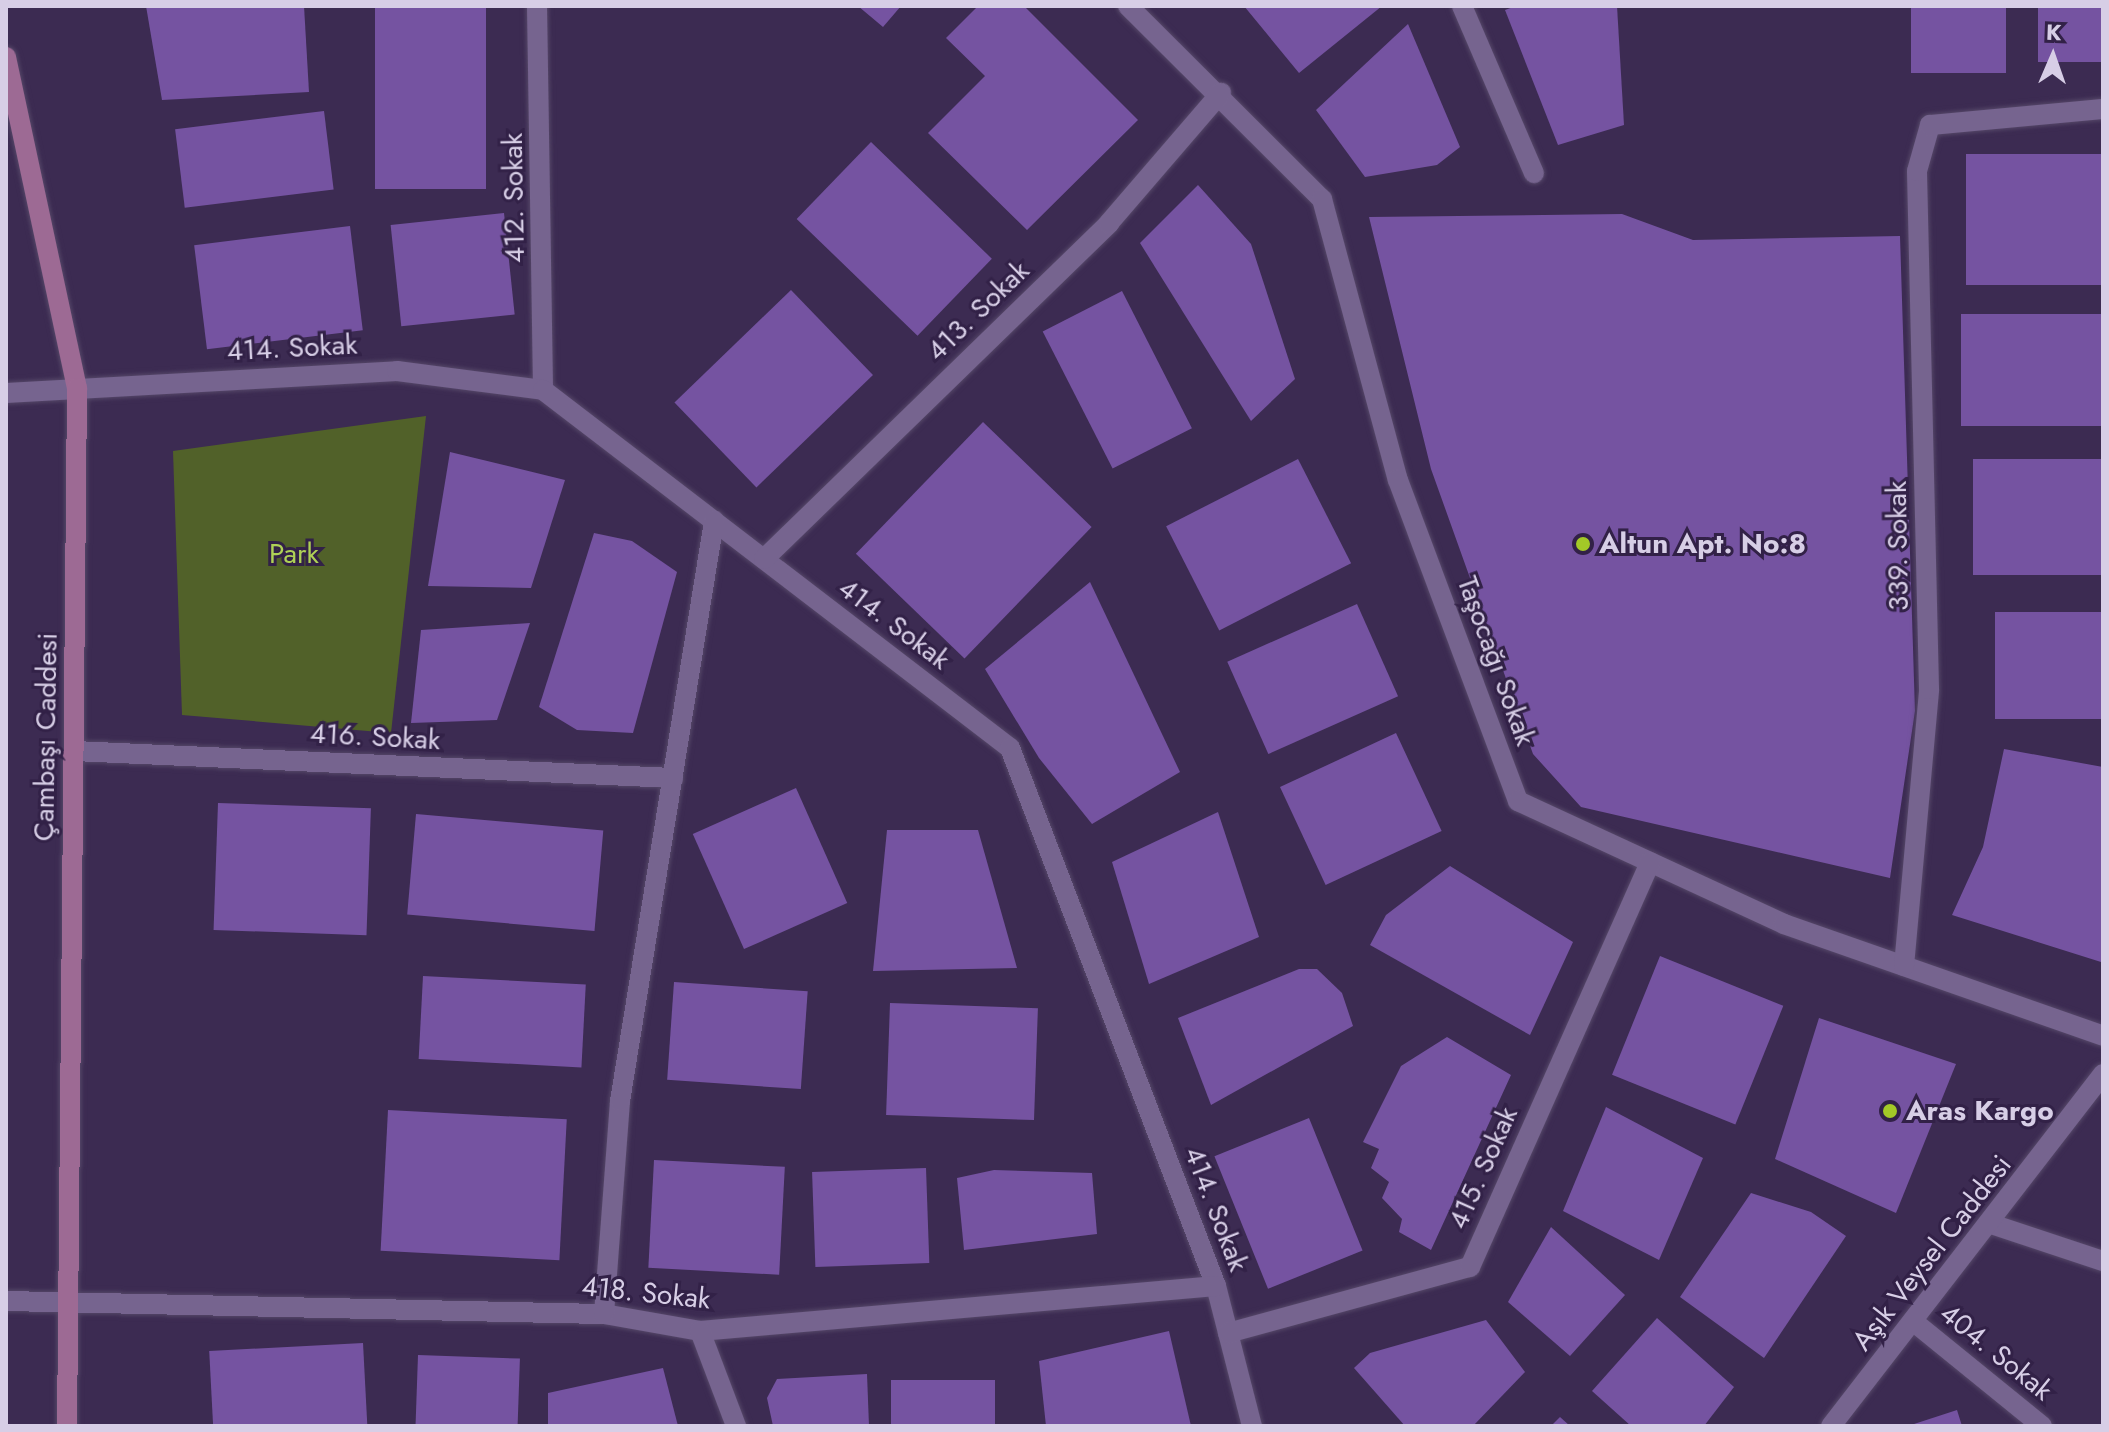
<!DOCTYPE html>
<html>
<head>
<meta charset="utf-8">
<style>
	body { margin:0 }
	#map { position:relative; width:2109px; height:1432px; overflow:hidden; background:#3c2b52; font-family:Jost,sans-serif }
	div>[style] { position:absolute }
	.green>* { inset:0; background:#516129 }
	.building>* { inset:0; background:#7553a1; transform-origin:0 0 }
	.roads { filter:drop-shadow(0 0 2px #554768) drop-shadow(0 0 2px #554768) }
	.minor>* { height:20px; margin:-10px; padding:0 10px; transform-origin:10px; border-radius:10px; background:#76648f }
	.tertiary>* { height:20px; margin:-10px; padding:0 10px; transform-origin:10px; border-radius:10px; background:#76648f }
	.secondary>* { height:20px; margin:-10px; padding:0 10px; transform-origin:10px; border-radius:10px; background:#9d6a94 }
	.dots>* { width:22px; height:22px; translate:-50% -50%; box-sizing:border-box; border:4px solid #322147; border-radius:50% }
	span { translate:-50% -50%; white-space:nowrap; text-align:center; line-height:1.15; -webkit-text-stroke:6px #322147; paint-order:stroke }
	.street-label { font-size:28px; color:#d7cee6 }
	.poi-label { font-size:28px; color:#d7cee6; font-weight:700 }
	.left { translate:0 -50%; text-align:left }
	.park-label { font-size:28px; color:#afd156 }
	.frame { position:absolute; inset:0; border:8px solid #d7cee6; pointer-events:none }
	.north { position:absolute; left:2013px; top:16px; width:80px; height:80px; -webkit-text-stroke:6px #322147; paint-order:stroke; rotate:2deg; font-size:22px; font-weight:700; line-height:32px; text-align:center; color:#d7cee6 }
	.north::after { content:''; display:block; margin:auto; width:28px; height:36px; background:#d7cee6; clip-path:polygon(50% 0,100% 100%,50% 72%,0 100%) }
</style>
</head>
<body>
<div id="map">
	<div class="green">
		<div style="clip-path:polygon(426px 416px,391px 733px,182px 715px,173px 451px)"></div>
	</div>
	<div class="building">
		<div style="clip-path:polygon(146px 6px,304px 6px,309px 92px,162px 100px)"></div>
		<div style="left:375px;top:6px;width:111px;height:183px"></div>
		<div style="clip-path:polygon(858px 6px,901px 6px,883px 27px)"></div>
		<div style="clip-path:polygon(978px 6px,1024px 6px,1138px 120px,1027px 230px,928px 133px,985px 76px,946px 38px)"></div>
		<div style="clip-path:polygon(1244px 6px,1382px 6px,1299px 73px)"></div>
		<div style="clip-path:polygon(1516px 6px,1617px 6px,1624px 125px,1558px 145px,1505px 10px)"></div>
		<div style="left:1911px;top:6px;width:95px;height:67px"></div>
		<div style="left:2038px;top:6px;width:65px;height:56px"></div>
		<div style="clip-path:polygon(1408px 24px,1460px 147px,1437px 165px,1365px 177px,1316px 110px)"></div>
		<div style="left:324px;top:111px;width:79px;height:150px;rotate:83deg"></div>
		<div style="left:871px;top:142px;width:168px;height:107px;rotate:44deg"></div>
		<div style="left:2103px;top:154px;width:131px;height:137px;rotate:90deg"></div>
		<div style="clip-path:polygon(1198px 185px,1251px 244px,1295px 379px,1251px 421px,1140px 243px)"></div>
		<div style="left:504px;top:213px;width:102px;height:114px;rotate:84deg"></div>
		<div style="clip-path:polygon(1622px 214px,1693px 240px,1900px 236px,1915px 711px,1890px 878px,1581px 807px,1533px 754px,1431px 469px,1369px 217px)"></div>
		<div style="left:350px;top:226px;width:105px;height:157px;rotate:83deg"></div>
		<div style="left:791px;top:290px;width:118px;height:162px;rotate:46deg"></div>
		<div style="left:1122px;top:291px;width:154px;height:89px;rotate:63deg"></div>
		<div style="left:2103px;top:314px;width:112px;height:142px;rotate:90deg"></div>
		<div style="left:983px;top:422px;width:151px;height:183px;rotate:44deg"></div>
		<div style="clip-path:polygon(450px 452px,565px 480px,531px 588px,428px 586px)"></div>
		<div style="left:1298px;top:459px;width:117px;height:148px;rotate:63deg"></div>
		<div style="left:2103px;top:459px;width:116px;height:130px;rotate:90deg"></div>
		<div style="clip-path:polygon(594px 533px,632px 541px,677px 572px,633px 733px,577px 730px,539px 707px)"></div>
		<div style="clip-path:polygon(1090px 582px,1180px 772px,1092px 824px,1039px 758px,985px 669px)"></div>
		<div style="left:1357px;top:604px;width:101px;height:142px;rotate:66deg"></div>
		<div style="left:2103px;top:612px;width:107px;height:108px;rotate:90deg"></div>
		<div style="clip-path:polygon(530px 623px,497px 720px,411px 723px,421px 630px)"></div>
		<div style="left:1396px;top:733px;width:108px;height:128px;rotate:65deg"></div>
		<div style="clip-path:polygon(2004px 749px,2103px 767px,2101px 962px,1952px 915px,1983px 847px)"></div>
		<div style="left:796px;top:788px;width:126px;height:113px;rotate:66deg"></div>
		<div style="left:218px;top:803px;width:153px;height:127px;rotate:2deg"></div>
		<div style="clip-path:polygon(1218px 812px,1259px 937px,1149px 984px,1112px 862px)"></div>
		<div style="left:416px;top:814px;width:188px;height:101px;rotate:5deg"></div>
		<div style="clip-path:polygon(887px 830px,978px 830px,1017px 968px,873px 971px)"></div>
		<div style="clip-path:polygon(1450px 866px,1573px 942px,1530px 1035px,1370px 945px,1386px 915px)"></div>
		<div style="left:1660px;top:956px;width:133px;height:128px;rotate:22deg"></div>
		<div style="clip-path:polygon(1299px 969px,1317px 969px,1342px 993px,1353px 1026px,1211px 1105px,1178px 1018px)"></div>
		<div style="left:423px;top:976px;width:163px;height:83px;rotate:3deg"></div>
		<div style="left:674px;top:982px;width:134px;height:98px;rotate:4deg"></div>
		<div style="left:890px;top:1003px;width:148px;height:112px;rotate:2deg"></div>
		<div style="clip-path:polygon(1819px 1018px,1956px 1064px,1896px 1213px,1775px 1159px)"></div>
		<div style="clip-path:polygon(1447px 1037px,1511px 1075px,1431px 1250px,1399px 1232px,1402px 1219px,1382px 1198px,1389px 1182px,1371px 1168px,1379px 1149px,1363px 1142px,1401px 1066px)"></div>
		<div style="clip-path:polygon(1606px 1107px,1703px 1158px,1659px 1260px,1563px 1211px)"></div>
		<div style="left:388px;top:1110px;width:179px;height:141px;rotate:3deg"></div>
		<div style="left:1309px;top:1118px;width:143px;height:102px;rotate:68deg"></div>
		<div style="left:654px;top:1160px;width:131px;height:108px;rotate:3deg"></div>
		<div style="left:926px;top:1168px;width:95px;height:114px;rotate:88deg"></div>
		<div style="clip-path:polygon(994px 1170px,1092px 1173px,1097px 1234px,964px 1250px,957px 1178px)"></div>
		<div style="clip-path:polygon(1751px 1193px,1811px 1212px,1846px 1236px,1764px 1358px,1680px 1297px)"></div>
		<div style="clip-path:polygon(1551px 1227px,1625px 1295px,1570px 1356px,1508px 1302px)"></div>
		<div style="clip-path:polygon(1657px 1318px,1734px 1387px,1704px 1426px,1631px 1426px,1592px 1391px)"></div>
		<div style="clip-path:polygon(1486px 1320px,1525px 1372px,1473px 1426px,1405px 1426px,1354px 1368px,1370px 1353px)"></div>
		<div style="clip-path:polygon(1169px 1331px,1191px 1426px,1046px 1426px,1039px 1361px)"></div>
		<div style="left:363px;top:1343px;width:83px;height:154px;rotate:87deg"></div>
		<div style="left:418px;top:1355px;width:102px;height:71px;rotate:2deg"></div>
		<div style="clip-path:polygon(663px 1368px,678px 1426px,548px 1426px,548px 1393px)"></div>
		<div style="clip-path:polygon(867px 1374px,869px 1426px,773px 1426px,767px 1398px,777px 1379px)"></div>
		<div style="left:995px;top:1380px;width:46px;height:104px;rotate:90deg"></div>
		<div style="clip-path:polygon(1957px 1410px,1962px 1426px,1911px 1426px,1911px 1425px)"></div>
		<div style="clip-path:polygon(1560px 1417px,1570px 1426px,1551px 1426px)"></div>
	</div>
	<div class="roads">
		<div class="minor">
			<div style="left:537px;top:6px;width:384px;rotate:89.1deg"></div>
			<div style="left:1128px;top:6px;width:274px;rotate:44.9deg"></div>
			<div style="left:1322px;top:199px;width:291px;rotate:74.9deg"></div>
			<div style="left:1398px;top:480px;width:343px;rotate:69.5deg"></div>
			<div style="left:1518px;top:801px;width:293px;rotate:24.8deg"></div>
			<div style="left:1784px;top:924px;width:338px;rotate:19.3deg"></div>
			<div style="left:1462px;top:6px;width:182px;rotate:66.7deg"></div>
			<div style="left:6px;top:393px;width:392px;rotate:-3.2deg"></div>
			<div style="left:397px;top:371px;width:147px;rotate:7.4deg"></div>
			<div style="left:543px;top:390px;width:588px;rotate:37.47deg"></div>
			<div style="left:1010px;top:748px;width:576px;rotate:69.05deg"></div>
			<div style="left:1216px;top:1286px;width:145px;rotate:75.6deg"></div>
			<div style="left:764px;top:559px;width:482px;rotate:-44.2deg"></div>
			<div style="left:1109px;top:223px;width:172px;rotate:-49.3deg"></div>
			<div style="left:74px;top:751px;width:600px;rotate:2.58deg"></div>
			<div style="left:1904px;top:966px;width:278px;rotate:-84.8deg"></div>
			<div style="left:1929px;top:689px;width:518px;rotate:-91.33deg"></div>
			<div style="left:1917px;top:171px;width:48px;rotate:-74.2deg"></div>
			<div style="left:1930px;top:125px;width:174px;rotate:-5.3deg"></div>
			<div style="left:1991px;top:1224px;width:118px;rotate:18.3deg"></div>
			<div style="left:6px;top:1301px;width:598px;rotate:1.25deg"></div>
			<div style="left:604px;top:1314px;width:97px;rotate:10deg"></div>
			<div style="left:700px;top:1331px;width:518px;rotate:-4.98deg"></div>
			<div style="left:604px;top:1314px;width:214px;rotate:-85.7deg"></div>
			<div style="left:620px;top:1101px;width:588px;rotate:-80.79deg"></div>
			<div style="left:1914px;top:1322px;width:165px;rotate:39.1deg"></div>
			<div style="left:700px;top:1331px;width:102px;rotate:69.2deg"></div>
			<div style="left:1228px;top:1333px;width:251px;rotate:-15.3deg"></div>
			<div style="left:1470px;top:1267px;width:443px;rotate:-66deg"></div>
		</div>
		<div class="tertiary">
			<div style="left:1831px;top:1426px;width:445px;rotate:-52.3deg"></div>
		</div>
		<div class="secondary">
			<div style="left:6px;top:57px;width:339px;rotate:77.9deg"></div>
			<div style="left:77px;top:388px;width:1038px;rotate:90.55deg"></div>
		</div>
	</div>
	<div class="dots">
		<div style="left:1583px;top:544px;background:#a3c927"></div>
		<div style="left:1890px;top:1111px;background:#a3c927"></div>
	</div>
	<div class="street-label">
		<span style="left:514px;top:198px;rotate:-91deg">412. Sokak</span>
		<span style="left:978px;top:311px;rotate:-44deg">413. Sokak</span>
		<span style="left:292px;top:348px;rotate:-3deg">414. Sokak</span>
		<span style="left:1898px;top:546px;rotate:-91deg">339. Sokak</span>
		<span style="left:894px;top:624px;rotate:37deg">414. Sokak</span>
		<span style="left:1496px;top:661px;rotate:70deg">Taşocağı Sokak</span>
		<span style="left:46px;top:737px;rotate:-89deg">Çambaşı Caddesi</span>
		<span style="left:375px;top:737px;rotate:3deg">416. Sokak</span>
		<span style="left:1483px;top:1168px;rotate:-66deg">415. Sokak</span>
		<span style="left:1216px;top:1209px;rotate:69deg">414. Sokak</span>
		<span style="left:1932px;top:1253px;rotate:-52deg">Aşık Veysel Caddesi</span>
		<span style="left:646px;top:1293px;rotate:6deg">418. Sokak</span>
		<span style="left:1996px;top:1352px;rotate:39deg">404. Sokak</span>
	</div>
	<div class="poi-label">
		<span class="left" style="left:1599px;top:544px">Altun Apt. No:8</span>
		<span class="left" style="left:1906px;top:1111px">Aras Kargo</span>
	</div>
	<div class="park-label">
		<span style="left:294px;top:554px">Park</span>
	</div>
	<div class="frame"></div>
	<div class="north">K</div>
</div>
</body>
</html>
